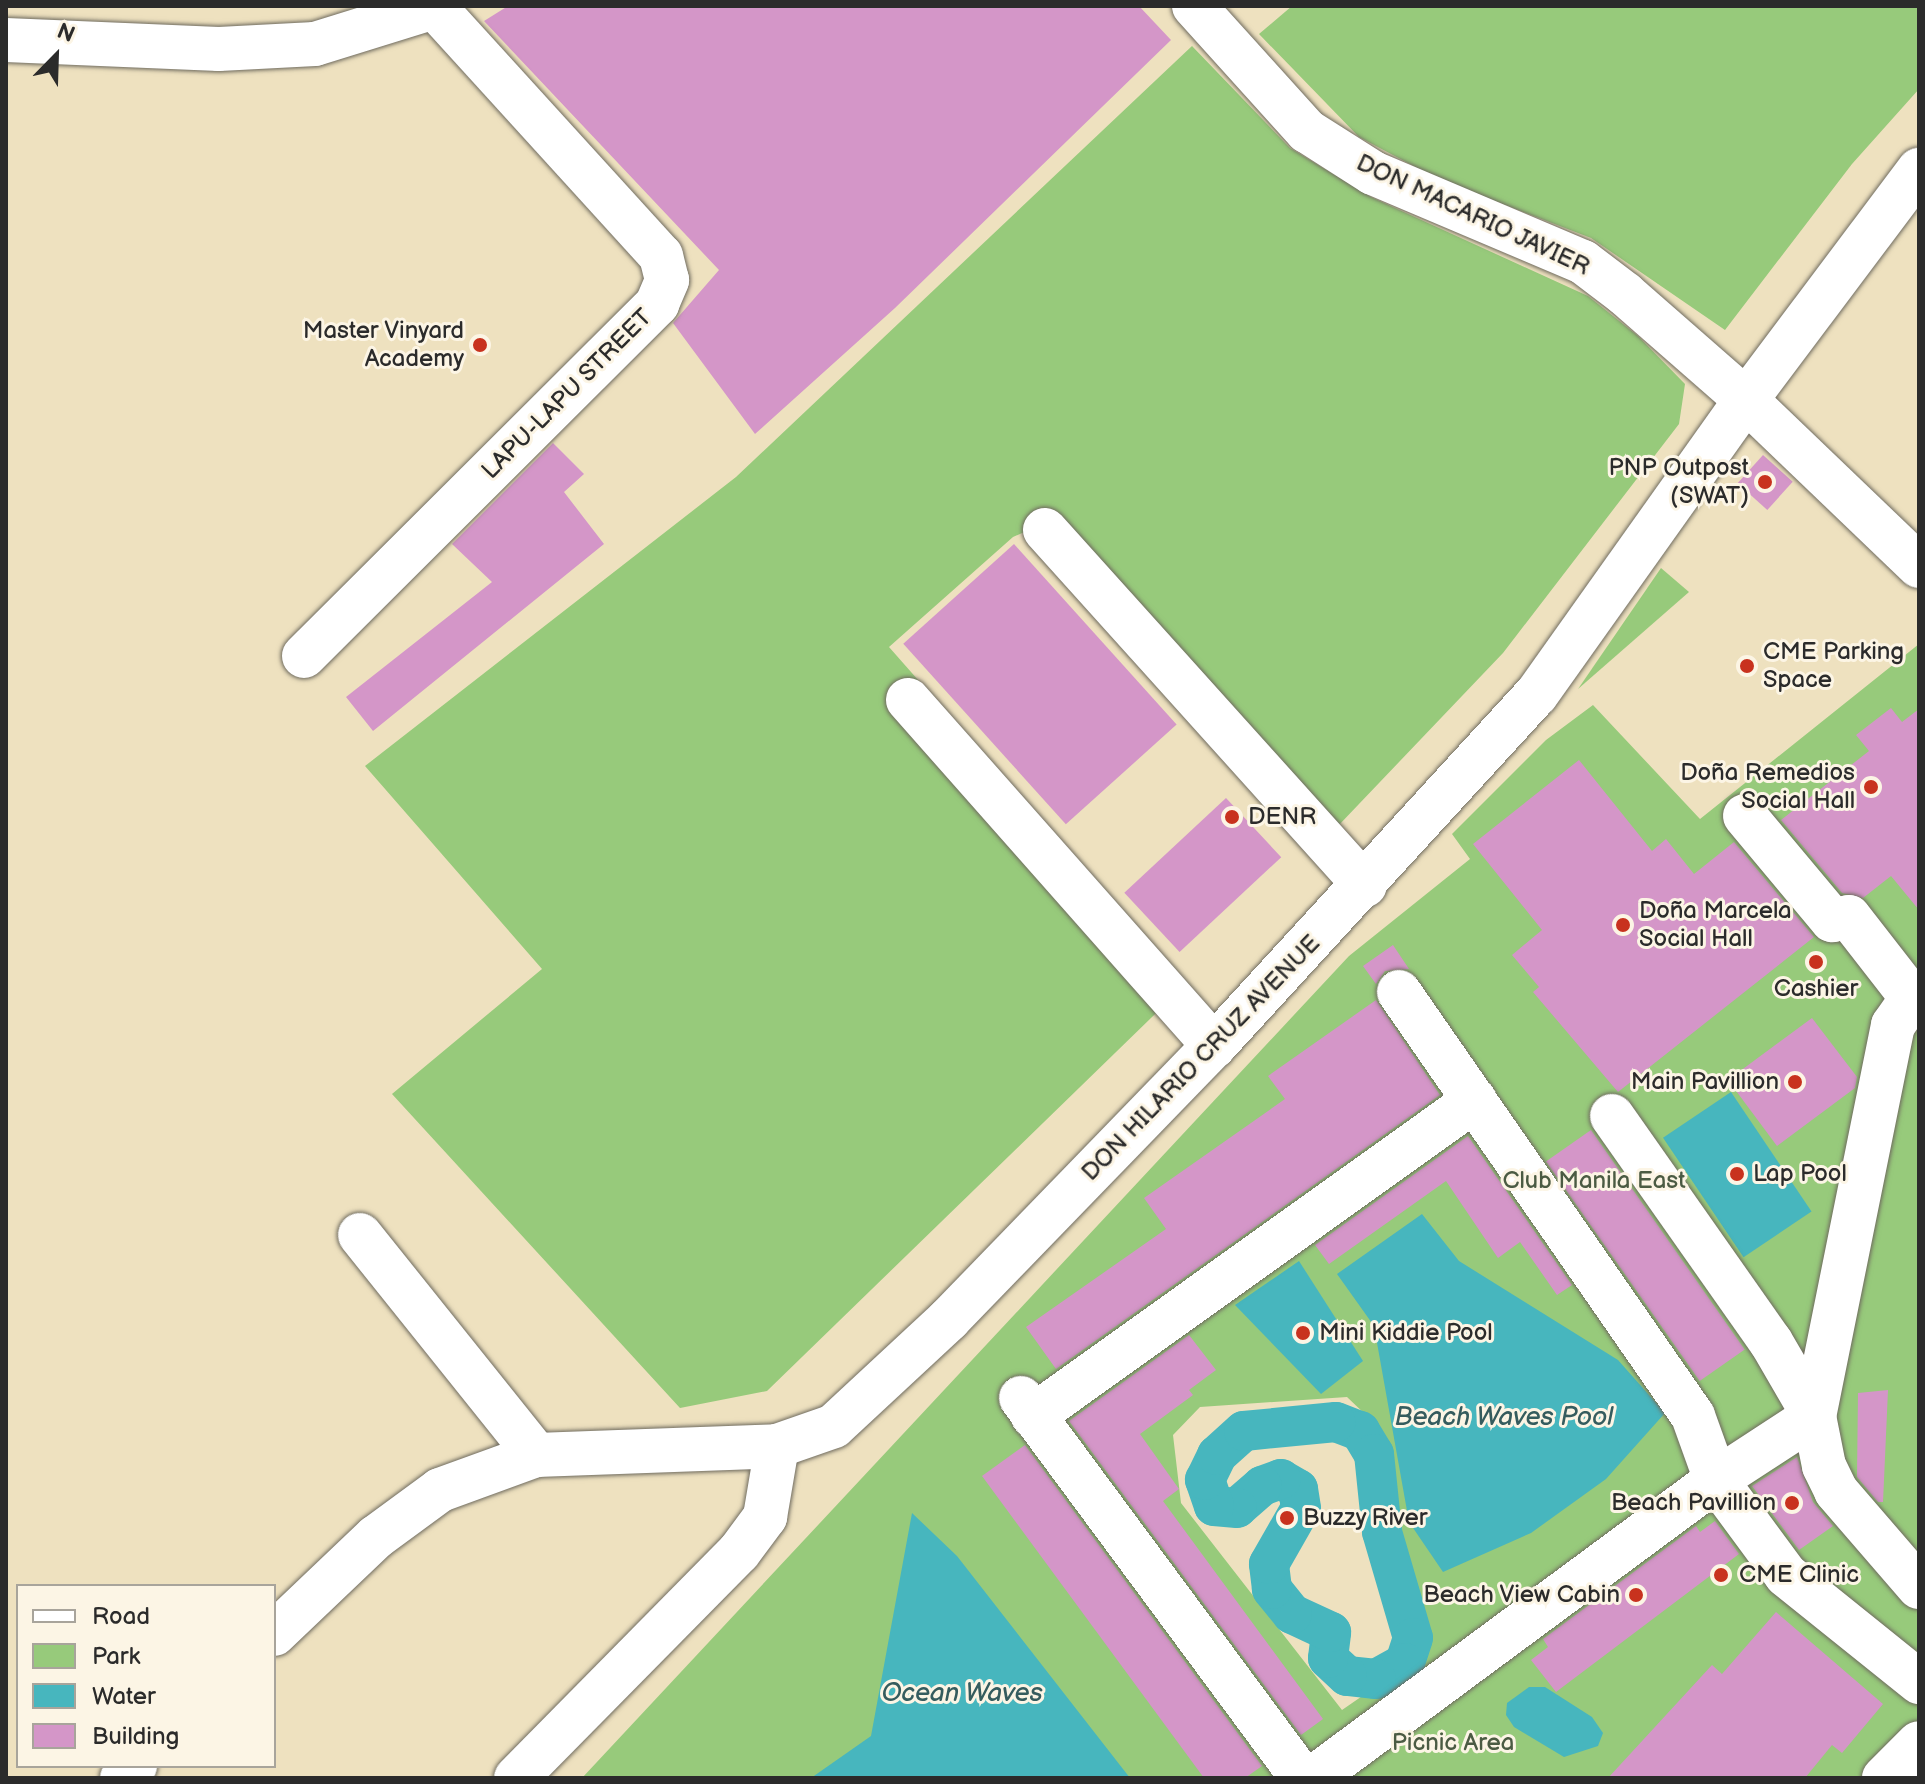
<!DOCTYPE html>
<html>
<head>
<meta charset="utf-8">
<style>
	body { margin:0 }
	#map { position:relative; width:1925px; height:1784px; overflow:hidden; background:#eee1bf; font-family:"Balsamiq Sans",sans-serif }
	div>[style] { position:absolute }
	.green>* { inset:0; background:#97ca7b }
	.water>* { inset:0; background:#47b6be; transform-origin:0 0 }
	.canal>* { height:40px; margin:-20px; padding:0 20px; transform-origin:20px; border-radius:20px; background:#47b6be }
	.building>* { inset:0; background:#d496c8; transform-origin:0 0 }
	.roads { filter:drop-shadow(0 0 2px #6f6b5f) drop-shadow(0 0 2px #6f6b5f) }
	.minor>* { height:44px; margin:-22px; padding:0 22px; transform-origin:22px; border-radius:22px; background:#fff }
	.dots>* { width:22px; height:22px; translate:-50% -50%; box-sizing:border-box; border:4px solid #fcf5e5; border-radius:50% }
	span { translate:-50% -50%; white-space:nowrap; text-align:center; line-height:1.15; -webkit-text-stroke:6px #fcf5e5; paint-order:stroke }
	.street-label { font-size:24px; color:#2b2b2b }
	.poi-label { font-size:24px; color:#2b2b2b }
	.right { translate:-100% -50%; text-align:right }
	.left { translate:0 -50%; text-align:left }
	.park-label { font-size:24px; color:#4b5b43 }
	.water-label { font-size:26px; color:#355c5e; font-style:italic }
	.frame { position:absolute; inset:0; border:8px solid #2b2b2b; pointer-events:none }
	.legend { position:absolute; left:16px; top:1584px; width:260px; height:184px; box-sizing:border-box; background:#fcf5e5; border:2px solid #a8a49b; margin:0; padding:10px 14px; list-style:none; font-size:24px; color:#2b2b2b }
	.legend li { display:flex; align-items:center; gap:16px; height:40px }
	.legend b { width:40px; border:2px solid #a8a49b }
	.north { position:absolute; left:16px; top:16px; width:80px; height:80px; -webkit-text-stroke:6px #fcf5e5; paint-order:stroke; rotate:23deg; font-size:22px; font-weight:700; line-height:32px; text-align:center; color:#2b2b2b }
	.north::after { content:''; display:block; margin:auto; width:28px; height:36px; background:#2b2b2b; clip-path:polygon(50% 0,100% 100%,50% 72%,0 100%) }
</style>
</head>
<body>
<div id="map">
	<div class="green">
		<div style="clip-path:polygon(1292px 6px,1919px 6px,1919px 89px,1852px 164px,1725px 330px,1591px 238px,1440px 180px,1359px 137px,1259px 34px)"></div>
		<div style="clip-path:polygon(1192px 46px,1290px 148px,1371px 197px,1588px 296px,1638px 336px,1685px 384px,1679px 424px,1503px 653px,1338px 826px,1060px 516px,1013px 537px,889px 647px,1186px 984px,767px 1391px,680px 1408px,392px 1094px,542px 969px,365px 766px,736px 477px)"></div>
		<div style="clip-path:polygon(1661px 568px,1689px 592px,1578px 689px)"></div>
		<div style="clip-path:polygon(evenodd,1919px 644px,1919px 1778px,582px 1778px,1349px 956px,1470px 859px,1452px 834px,1546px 740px,1593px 705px,1700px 819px,1919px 644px,1347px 1397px,1368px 1417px,1385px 1530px,1426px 1652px,1342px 1710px,1181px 1503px,1173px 1435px,1200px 1407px,1347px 1397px)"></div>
	</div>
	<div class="water">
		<div style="left:1731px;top:1092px;width:144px;height:82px;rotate:56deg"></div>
		<div style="clip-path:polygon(1422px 1214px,1459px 1261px,1618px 1360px,1665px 1413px,1606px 1479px,1531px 1533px,1443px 1572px,1409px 1522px,1374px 1326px,1337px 1274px)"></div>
		<div style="clip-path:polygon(1299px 1261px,1363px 1361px,1321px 1394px,1235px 1305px)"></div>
		<div style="clip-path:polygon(912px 1513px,957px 1556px,1130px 1778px,811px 1778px,871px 1736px)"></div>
		<div style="clip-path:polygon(1529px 1687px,1545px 1687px,1592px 1717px,1603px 1733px,1598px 1746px,1564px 1757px,1514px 1727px,1506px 1715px,1507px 1703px)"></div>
	</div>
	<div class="canal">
		<div style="left:1336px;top:1422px;width:26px;rotate:21deg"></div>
		<div style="left:1360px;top:1431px;width:27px;rotate:59deg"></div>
		<div style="left:1374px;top:1454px;width:78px;rotate:84.1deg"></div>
		<div style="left:1382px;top:1532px;width:110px;rotate:73.7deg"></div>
		<div style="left:1413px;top:1638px;width:26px;rotate:108deg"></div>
		<div style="left:1405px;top:1663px;width:33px;rotate:151deg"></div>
		<div style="left:1376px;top:1679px;width:29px;rotate:-174deg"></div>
		<div style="left:1347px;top:1676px;width:26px;rotate:-137deg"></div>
		<div style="left:1328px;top:1658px;width:26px;rotate:-83deg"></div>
		<div style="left:1331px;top:1632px;width:43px;rotate:-155.2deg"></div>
		<div style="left:1292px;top:1614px;width:32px;rotate:-129deg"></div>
		<div style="left:1272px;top:1589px;width:25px;rotate:-97deg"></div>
		<div style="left:1269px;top:1564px;width:64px;rotate:-60.3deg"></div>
		<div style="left:1301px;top:1508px;width:19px;rotate:-99deg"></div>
		<div style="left:1298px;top:1489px;width:20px;rotate:-150deg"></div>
		<div style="left:1281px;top:1479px;width:20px;rotate:160deg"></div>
		<div style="left:1262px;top:1486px;width:33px;rotate:139deg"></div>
		<div style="left:1237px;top:1508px;width:23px;rotate:-175deg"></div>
		<div style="left:1214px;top:1506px;width:28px;rotate:-109deg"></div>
		<div style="left:1205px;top:1480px;width:28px;rotate:-64deg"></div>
		<div style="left:1217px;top:1455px;width:36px;rotate:-42deg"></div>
		<div style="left:1244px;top:1431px;width:92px;rotate:-5.6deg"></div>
	</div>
	<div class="building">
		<div style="clip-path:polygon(508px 6px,1139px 6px,1171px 40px,895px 308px,755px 434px,673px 323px,719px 270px,484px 21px)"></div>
		<div style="clip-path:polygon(553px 443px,584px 474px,564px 492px,604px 544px,373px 731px,346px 697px,492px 582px,452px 544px)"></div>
		<div style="left:1763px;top:455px;width:40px;height:38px;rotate:42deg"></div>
		<div style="left:1014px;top:544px;width:243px;height:149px;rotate:48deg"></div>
		<div style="clip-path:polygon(1891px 708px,1902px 722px,1919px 709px,1919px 910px,1891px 876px,1863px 898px,1842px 893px,1781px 820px,1869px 751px,1856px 735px)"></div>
		<div style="clip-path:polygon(1579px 760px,1652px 851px,1666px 839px,1694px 874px,1734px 842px,1814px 937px,1618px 1092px,1533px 992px,1539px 987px,1512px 955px,1542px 930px,1473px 844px)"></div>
		<div style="left:1226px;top:798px;width:81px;height:139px;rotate:47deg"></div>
		<div style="clip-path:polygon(1393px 945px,1409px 969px,1385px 971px,1376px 984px,1363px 966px)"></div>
		<div style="clip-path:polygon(1376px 1000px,1440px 1095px,1056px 1369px,1026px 1327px,1166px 1229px,1144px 1198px,1285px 1099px,1268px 1076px)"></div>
		<div style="clip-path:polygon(1812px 1018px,1857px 1077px,1855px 1088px,1777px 1146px,1728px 1080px)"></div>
		<div style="left:1591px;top:1130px;width:268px;height:55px;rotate:55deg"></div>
		<div style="clip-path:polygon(1468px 1136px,1572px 1285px,1557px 1295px,1520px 1242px,1498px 1258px,1446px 1181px,1329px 1264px,1315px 1245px)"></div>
		<div style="clip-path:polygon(1189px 1335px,1216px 1370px,1189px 1390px,1193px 1395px,1140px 1434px,1179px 1489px,1163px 1501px,1323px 1719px,1301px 1735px,1069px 1421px)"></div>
		<div style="clip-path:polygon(1888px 1390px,1883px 1502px,1878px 1502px,1857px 1477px,1858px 1393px)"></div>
		<div style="clip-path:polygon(1025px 1445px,1262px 1766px,1245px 1778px,1204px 1778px,982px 1476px)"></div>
		<div style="clip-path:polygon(1797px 1457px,1813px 1502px,1833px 1526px,1799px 1550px,1752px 1486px)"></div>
		<div style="clip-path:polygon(1715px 1521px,1739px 1554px,1556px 1692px,1531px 1660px,1548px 1647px,1543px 1639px,1696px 1526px,1700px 1532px)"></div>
		<div style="clip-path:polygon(1776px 1612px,1883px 1704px,1842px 1753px,1832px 1745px,1805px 1778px,1608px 1778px,1712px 1665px,1722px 1674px)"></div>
	</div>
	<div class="roads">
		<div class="minor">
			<div style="left:1194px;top:6px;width:169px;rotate:47.9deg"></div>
			<div style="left:1307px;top:131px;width:78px;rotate:32.5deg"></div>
			<div style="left:1373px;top:173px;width:228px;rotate:23deg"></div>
			<div style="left:1583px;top:262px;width:53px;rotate:37.3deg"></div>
			<div style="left:1625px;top:294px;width:161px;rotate:41.2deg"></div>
			<div style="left:1746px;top:400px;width:240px;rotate:43.8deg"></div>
			<div style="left:6px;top:40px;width:213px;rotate:2.4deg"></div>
			<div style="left:219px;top:49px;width:96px;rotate:-3deg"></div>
			<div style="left:315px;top:44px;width:129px;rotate:-17.2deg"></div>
			<div style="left:1045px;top:530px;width:478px;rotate:48deg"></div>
			<div style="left:304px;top:656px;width:499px;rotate:-44.9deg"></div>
			<div style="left:657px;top:304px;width:26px;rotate:-67deg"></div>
			<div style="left:667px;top:280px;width:25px;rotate:-104deg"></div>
			<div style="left:661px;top:256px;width:336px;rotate:-132.3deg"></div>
			<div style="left:908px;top:700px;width:462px;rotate:48.5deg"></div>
			<div style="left:1745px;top:816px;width:136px;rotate:50.1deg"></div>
			<div style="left:1832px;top:920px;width:17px;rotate:-10deg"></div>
			<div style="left:1849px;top:917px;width:114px;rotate:52.1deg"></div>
			<div style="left:1912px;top:998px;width:33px;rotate:125deg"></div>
			<div style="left:1893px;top:1025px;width:399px;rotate:101.4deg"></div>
			<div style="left:1814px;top:1416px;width:51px;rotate:78.7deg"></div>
			<div style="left:1824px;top:1466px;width:28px;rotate:64deg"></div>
			<div style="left:1836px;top:1491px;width:127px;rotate:49.2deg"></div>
			<div style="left:1612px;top:1116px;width:276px;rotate:54.9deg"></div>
			<div style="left:1771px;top:1342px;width:86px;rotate:59.8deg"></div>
			<div style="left:1814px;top:1416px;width:117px;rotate:146.9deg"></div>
			<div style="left:1716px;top:1480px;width:118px;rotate:53.6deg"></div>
			<div style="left:1786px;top:1575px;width:171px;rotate:38.8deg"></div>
			<div style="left:360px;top:1235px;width:282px;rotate:51.3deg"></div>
			<div style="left:1021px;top:1398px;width:473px;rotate:53.5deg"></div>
			<div style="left:1033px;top:1416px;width:543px;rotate:-35.56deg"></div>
			<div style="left:274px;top:1634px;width:141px;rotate:-43.6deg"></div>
			<div style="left:376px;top:1537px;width:79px;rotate:-36.3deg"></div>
			<div style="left:440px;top:1490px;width:102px;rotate:-20deg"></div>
			<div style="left:536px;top:1455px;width:241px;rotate:-2.1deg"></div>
			<div style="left:777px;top:1446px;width:60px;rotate:-19.3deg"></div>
			<div style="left:834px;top:1426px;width:157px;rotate:-42.9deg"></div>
			<div style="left:949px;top:1319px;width:380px;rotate:-45.9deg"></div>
			<div style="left:1214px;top:1046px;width:476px;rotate:-47.5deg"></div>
			<div style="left:1536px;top:695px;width:362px;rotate:-54.6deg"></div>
			<div style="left:1746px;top:400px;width:288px;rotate:-53.1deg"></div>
			<div style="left:122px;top:1778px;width:18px;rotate:-43deg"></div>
			<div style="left:516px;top:1778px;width:317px;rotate:-45.4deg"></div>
			<div style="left:739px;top:1552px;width:44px;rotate:-53.4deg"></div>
			<div style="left:765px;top:1517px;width:72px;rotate:-80.4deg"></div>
			<div style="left:1313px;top:1778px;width:501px;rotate:-36.48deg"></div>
			<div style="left:1716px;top:1480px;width:68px;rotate:-109.8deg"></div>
			<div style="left:1693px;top:1416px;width:516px;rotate:-124.74deg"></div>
			<div style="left:1884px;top:1778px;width:49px;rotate:-45deg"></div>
		</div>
	</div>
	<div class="dots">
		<div style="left:480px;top:345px;background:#c8321e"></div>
		<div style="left:1765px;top:482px;background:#c8321e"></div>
		<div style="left:1747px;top:666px;background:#c8321e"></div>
		<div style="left:1871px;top:787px;background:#c8321e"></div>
		<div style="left:1232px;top:817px;background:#c8321e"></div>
		<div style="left:1623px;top:925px;background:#c8321e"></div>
		<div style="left:1816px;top:962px;background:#c8321e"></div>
		<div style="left:1795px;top:1082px;background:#c8321e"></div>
		<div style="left:1737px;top:1174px;background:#c8321e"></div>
		<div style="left:1303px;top:1333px;background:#c8321e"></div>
		<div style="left:1792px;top:1503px;background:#c8321e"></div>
		<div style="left:1287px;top:1518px;background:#c8321e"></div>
		<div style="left:1721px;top:1575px;background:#c8321e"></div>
		<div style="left:1636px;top:1595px;background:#c8321e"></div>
	</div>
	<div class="street-label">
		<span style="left:1473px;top:215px;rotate:25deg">DON MACARIO JAVIER</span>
		<span style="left:567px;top:394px;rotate:-45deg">LAPU-LAPU STREET</span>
		<span style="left:1201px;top:1058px;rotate:-46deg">DON HILARIO CRUZ AVENUE</span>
	</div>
	<div class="poi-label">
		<span class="right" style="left:464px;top:345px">Master Vinyard<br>Academy</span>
		<span class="right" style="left:1749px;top:482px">PNP Outpost<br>(SWAT)</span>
		<span class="left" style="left:1763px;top:666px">CME Parking<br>Space</span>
		<span class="right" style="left:1855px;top:787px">Doña Remedios<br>Social Hall</span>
		<span class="left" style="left:1248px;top:817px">DENR</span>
		<span class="left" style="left:1639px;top:925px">Doña Marcela<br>Social Hall</span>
		<span style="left:1816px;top:989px">Cashier</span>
		<span class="right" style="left:1779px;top:1082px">Main Pavillion</span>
		<span class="left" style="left:1753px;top:1174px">Lap Pool</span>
		<span class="left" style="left:1319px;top:1333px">Mini Kiddie Pool</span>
		<span class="right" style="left:1776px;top:1503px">Beach Pavillion</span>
		<span class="left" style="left:1303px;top:1518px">Buzzy River</span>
		<span class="left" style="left:1739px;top:1575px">CME Clinic</span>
		<span class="right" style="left:1620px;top:1595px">Beach View Cabin</span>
	</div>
	<div class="park-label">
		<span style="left:1594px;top:1181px">Club Manila East</span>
		<span style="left:1453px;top:1743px">Picnic Area</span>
	</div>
	<div class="water-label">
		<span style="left:1504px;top:1418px">Beach Waves Pool</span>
		<span style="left:962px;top:1694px">Ocean Waves</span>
	</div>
	<div class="frame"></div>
	<ul class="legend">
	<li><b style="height:10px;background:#fff"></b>Road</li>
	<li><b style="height:22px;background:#97ca7b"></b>Park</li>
	<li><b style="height:22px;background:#47b6be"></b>Water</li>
	<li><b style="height:22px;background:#d496c8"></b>Building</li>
	</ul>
	<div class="north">N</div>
</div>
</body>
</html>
